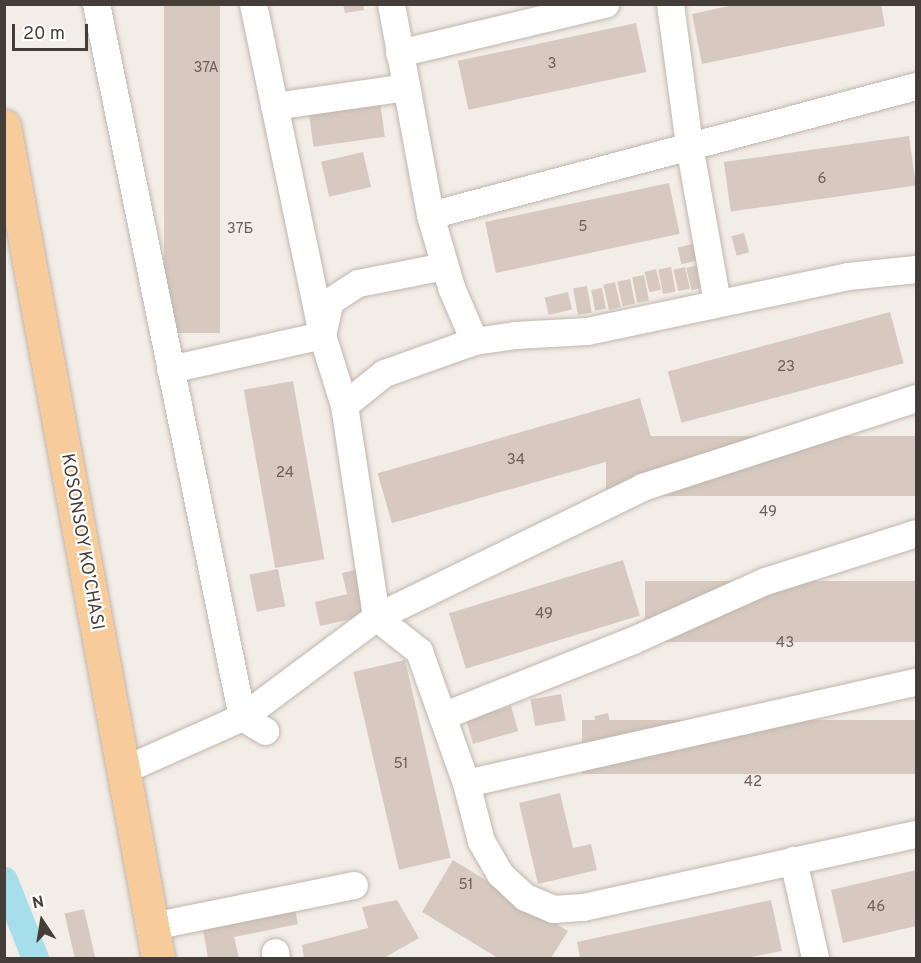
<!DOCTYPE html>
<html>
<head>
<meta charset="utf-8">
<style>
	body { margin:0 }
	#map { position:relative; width:921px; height:963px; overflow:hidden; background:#f3ede7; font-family:Overpass,sans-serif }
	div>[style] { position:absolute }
	.canal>* { height:27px; margin:-13.5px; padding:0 13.5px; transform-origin:13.5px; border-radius:13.5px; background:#a7deec }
	.building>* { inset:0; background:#d7c9c0; transform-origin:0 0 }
	.roads { filter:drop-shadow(0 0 2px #c0b6ad) drop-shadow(0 0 2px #c0b6ad) }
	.minor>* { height:27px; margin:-13.5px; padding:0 13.5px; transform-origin:13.5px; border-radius:13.5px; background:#fff }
	.major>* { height:33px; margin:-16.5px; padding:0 16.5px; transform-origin:16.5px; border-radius:16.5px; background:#f8cb9b }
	span { translate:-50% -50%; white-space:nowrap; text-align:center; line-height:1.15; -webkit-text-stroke:4.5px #fff; paint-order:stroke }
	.number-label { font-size:15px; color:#6a6059 }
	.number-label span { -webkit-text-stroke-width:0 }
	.street-label { font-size:18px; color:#453d37 }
	.frame { position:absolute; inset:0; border:6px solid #453d37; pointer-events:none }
	.north { position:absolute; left:12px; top:891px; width:60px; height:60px; -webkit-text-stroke:4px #fff; paint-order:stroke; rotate:348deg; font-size:16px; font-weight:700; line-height:24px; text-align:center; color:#453d37 }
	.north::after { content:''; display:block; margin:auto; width:21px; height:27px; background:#453d37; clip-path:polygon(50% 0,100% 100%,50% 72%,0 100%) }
	.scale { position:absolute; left:12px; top:24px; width:76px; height:27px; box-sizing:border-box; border:3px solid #453d37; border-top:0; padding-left:8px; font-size:18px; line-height:21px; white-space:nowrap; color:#453d37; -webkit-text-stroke:4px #fff; paint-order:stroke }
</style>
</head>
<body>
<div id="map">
	<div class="canal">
		<div style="left:4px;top:880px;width:84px;rotate:68.3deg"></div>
	</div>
	<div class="building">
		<div style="left:164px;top:4px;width:56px;height:329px"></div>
		<div style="clip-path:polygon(343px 4px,363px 4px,364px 10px,345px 13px)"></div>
		<div style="clip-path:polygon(738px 4px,881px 4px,885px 26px,702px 64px,692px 14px)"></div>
		<div style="left:636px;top:23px;width:50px;height:182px;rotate:78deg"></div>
		<div style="left:380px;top:102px;width:35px;height:72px;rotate:82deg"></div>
		<div style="left:909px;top:136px;width:50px;height:187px;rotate:82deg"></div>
		<div style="left:363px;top:152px;width:36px;height:43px;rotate:77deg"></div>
		<div style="left:669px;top:183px;width:52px;height:188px;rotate:78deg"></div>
		<div style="left:744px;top:233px;width:20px;height:13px;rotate:75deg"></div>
		<div style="left:702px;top:242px;width:17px;height:25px;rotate:77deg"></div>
		<div style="left:699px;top:265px;width:23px;height:13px;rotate:77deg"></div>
		<div style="left:671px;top:267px;width:25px;height:13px;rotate:79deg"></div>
		<div style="left:685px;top:267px;width:22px;height:12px;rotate:77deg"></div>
		<div style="left:656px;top:269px;width:21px;height:12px;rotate:76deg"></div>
		<div style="left:644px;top:275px;width:26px;height:12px;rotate:79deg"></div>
		<div style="left:630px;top:279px;width:25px;height:13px;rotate:78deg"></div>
		<div style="left:615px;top:282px;width:26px;height:12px;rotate:77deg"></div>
		<div style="left:587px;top:286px;width:27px;height:14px;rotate:80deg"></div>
		<div style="left:602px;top:288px;width:21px;height:11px;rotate:79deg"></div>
		<div style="left:568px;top:292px;width:18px;height:24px;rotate:77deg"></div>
		<div style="left:890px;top:312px;width:53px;height:230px;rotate:75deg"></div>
		<div style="left:293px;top:381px;width:181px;height:50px;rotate:80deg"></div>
		<div style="left:640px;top:398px;width:52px;height:273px;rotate:74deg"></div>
		<div style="left:916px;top:436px;width:60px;height:310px;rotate:90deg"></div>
		<div style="left:623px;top:560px;width:58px;height:182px;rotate:73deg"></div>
		<div style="left:278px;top:569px;width:38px;height:29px;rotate:79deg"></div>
		<div style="clip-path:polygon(359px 569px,370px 615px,320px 626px,315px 602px,347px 594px,342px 573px)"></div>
		<div style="left:916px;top:581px;width:61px;height:271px;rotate:90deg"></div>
		<div style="left:405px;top:660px;width:203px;height:53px;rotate:77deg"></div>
		<div style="left:561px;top:694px;width:27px;height:31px;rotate:80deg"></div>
		<div style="left:511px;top:706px;width:26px;height:47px;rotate:74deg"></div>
		<div style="left:608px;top:713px;width:27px;height:14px;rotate:77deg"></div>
		<div style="left:916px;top:720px;width:54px;height:334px;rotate:90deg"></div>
		<div style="clip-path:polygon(560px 793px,573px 848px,591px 844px,597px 870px,538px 884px,519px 803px)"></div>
		<div style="clip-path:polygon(453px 860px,568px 931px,551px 958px,498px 958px,422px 912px)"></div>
		<div style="clip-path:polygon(916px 870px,916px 926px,843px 943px,831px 890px)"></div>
		<div style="clip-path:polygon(397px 900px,419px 938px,384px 958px,304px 958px,302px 945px,368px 928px,362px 907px)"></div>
		<div style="clip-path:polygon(771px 900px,782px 951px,746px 958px,580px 958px,577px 942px)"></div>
		<div style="clip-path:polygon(294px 904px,298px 924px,234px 937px,239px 958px,208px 958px,202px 924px)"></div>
		<div style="left:84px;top:909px;width:50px;height:20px;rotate:77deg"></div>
	</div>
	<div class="roads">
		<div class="minor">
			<div style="left:96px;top:4px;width:728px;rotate:78.43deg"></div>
			<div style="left:242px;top:717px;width:27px;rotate:31deg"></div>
			<div style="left:253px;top:4px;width:338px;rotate:78.2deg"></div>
			<div style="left:322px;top:335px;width:35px;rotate:-77deg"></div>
			<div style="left:330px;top:301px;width:33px;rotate:-33deg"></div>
			<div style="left:358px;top:283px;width:88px;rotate:-11.2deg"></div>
			<div style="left:391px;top:4px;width:215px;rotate:79.5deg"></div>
			<div style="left:430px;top:215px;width:75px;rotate:73.7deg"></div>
			<div style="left:451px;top:287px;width:59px;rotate:66.9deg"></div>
			<div style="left:474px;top:341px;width:96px;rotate:160.4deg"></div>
			<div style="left:384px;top:373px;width:51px;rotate:141.3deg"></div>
			<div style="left:344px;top:405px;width:214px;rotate:81.4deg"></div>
			<div style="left:376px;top:617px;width:55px;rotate:38.3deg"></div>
			<div style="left:419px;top:651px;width:69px;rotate:70.5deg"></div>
			<div style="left:442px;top:716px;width:206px;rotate:-21.7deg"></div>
			<div style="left:633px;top:640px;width:145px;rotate:-24.1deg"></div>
			<div style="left:765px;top:581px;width:158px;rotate:-17.6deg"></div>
			<div style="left:670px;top:4px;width:142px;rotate:82.3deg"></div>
			<div style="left:689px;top:145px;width:159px;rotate:79.9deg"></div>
			<div style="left:399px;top:53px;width:212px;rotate:-13.4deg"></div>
			<div style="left:274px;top:106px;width:133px;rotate:-8.2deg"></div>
			<div style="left:430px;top:215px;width:503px;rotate:-14.87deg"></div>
			<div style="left:474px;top:341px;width:41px;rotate:-8.3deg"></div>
			<div style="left:515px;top:335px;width:72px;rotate:-3.2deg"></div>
			<div style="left:587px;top:331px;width:267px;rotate:-11.9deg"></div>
			<div style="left:848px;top:276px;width:68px;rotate:-5.9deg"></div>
			<div style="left:170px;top:369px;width:156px;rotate:-12.6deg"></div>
			<div style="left:322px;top:335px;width:73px;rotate:72.6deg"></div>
			<div style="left:442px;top:716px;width:71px;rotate:70.3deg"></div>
			<div style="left:466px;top:783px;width:461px;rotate:-12.7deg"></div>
			<div style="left:123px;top:770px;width:130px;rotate:-24deg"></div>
			<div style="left:242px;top:717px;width:167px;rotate:-36.7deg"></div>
			<div style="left:376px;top:617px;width:296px;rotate:-26deg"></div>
			<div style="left:642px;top:487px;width:288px;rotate:-18deg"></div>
			<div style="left:466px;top:783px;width:60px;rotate:75.5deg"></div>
			<div style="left:481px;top:841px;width:38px;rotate:60deg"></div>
			<div style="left:500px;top:874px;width:34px;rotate:43deg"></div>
			<div style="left:525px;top:897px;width:30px;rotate:23deg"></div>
			<div style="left:553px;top:909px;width:30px;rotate:-4deg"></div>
			<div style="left:583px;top:907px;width:341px;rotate:-12.4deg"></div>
			<div style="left:793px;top:860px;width:100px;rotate:77.3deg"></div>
			<div style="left:152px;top:926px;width:206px;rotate:-11.5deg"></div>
			<div style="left:275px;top:952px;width:6px;rotate:81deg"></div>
		</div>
		<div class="major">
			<div style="left:4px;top:126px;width:846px;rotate:79.51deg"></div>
		</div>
	</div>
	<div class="number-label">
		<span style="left:552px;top:65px">3</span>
		<span style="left:206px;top:69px">37A</span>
		<span style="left:822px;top:180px">6</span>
		<span style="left:583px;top:228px">5</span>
		<span style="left:240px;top:230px">37Б</span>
		<span style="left:786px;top:368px">23</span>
		<span style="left:516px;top:461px">34</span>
		<span style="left:285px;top:474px">24</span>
		<span style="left:768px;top:513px">49</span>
		<span style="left:544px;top:615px">49</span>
		<span style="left:785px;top:644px">43</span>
		<span style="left:401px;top:765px">51</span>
		<span style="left:753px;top:783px">42</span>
		<span style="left:466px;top:886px">51</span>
		<span style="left:876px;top:908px">46</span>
	</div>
	<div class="street-label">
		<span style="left:81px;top:542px;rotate:80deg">KOSONSOY KO’CHASI</span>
	</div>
	<div class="frame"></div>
	<div class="north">N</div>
	<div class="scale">20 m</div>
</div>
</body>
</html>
